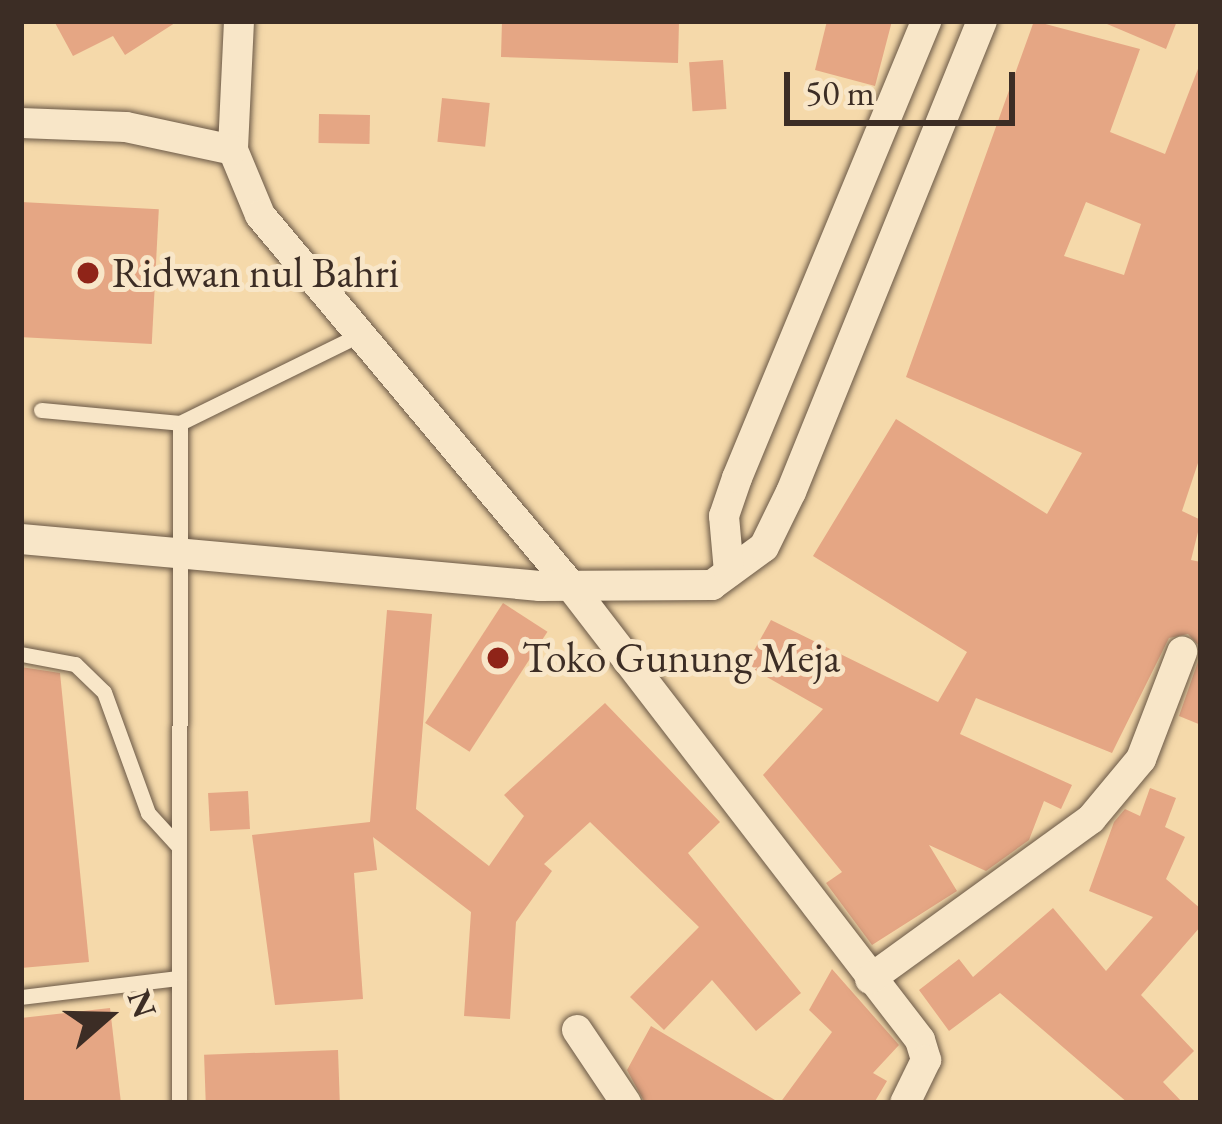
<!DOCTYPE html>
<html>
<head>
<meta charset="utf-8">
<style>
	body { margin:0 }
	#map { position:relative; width:1222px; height:1124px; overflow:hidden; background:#f5d9aa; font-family:"EB Garamond",serif }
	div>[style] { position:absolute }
	.building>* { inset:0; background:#e5a684; transform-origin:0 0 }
	.roads { filter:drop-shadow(0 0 3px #6a5846) drop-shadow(0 0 3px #6a5846) }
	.lane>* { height:15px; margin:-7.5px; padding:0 7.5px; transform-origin:7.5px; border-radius:7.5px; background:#f8e6c8 }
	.street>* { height:30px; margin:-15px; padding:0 15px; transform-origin:15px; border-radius:15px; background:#f8e6c8 }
	.dots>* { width:33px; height:33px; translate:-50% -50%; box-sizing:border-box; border:6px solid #f8e6c8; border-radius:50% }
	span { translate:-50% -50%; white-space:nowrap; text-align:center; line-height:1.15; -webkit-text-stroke:10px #f8e6c8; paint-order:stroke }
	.poi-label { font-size:42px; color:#3c2d25 }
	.left { translate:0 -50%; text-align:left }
	.frame { position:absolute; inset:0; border:24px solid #3c2d25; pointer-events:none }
	.north { position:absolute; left:48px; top:956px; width:120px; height:120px; -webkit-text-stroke:9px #f8e6c8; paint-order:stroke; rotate:70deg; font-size:33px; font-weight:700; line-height:48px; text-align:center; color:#3c2d25 }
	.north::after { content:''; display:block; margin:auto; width:42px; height:54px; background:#3c2d25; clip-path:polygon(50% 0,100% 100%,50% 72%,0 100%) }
	.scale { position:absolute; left:784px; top:72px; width:231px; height:54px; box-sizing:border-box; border:6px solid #3c2d25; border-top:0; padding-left:15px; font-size:36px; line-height:42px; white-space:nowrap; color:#3c2d25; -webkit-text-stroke:9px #f8e6c8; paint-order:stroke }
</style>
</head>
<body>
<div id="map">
	<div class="building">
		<div style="clip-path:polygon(54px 21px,178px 21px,125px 55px,113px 36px,73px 56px)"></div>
		<div style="clip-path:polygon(502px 21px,679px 21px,678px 63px,501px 57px)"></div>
		<div style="clip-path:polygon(827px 21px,892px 21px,875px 86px,815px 70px)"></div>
		<div style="clip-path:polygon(evenodd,1034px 21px,1140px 49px,1110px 132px,1165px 154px,1201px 61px,1201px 454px,1182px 511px,1201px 520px,1191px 560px,1201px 562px,1201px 648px,1188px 634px,1169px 638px,1112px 753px,976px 698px,960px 734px,1072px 785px,1061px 809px,1044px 801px,1029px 840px,986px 871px,929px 845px,957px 891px,872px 945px,826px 883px,842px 872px,763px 775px,823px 709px,746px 665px,771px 620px,938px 702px,967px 652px,813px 556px,896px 419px,1047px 514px,1082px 453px,906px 377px,1034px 21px,1086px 202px,1141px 224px,1124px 275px,1064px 256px,1086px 202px)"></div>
		<div style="clip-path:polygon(1100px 21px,1177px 21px,1166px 49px)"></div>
		<div style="left:723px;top:60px;width:49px;height:34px;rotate:86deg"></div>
		<div style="left:442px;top:98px;width:48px;height:44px;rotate:6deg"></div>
		<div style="left:319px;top:114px;width:51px;height:29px;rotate:1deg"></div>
		<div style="left:21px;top:202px;width:138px;height:135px;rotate:3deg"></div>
		<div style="left:503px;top:603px;width:53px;height:143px;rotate:33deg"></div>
		<div style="clip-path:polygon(387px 610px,432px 614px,416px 809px,489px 866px,524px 816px,504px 795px,605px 703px,720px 822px,688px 853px,801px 993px,756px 1031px,712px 980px,664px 1030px,630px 997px,699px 927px,590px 822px,544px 864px,552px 871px,516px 922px,510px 1019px,464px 1016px,471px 912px,373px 837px,377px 870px,354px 873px,363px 999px,275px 1005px,252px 835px,370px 822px)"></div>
		<div style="clip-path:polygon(1201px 653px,1201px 725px,1179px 716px)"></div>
		<div style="clip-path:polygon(21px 667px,60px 673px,89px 962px,21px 968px)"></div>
		<div style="clip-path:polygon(1150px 788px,1176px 798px,1165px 827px,1185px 837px,1166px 879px,1201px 909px,1201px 926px,1141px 995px,1194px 1051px,1163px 1082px,1183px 1103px,1128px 1103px,1000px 993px,949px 1031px,919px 990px,959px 959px,973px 977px,1053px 908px,1106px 971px,1153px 917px,1089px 891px,1114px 822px,1125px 809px,1140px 816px)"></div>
		<div style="left:248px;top:791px;width:38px;height:40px;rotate:87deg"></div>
		<div style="clip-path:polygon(832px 969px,899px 1045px,873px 1073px,887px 1081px,874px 1103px,645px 1103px,627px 1070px,651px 1026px,780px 1103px,832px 1032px,809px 1010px)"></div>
		<div style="clip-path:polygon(110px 1008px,121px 1103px,21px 1103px,21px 1018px)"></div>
		<div style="left:338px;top:1050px;width:53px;height:134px;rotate:88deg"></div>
	</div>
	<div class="roads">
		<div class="lane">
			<div style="left:41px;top:410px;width:140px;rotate:5.3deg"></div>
			<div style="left:21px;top:654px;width:55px;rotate:10.5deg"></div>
			<div style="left:75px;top:664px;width:40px;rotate:44deg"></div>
			<div style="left:104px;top:692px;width:129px;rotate:70deg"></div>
			<div style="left:148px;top:813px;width:46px;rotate:47.6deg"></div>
			<div style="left:21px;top:997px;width:159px;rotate:-6.9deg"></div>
			<div style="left:179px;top:1103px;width:680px;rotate:-89.92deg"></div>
			<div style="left:180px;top:423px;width:193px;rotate:-26.2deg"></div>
		</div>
		<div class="street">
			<div style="left:239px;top:21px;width:129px;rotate:92.7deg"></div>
			<div style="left:233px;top:150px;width:70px;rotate:67.4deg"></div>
			<div style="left:260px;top:215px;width:483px;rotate:50deg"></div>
			<div style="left:570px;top:585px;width:574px;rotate:52.43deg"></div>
			<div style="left:920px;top:1040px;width:21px;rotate:73deg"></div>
			<div style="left:926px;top:1060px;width:48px;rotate:116deg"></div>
			<div style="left:21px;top:123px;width:105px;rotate:2.2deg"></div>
			<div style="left:126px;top:127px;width:109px;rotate:12.1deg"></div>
			<div style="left:21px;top:539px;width:521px;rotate:5.17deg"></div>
			<div style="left:540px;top:586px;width:172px;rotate:-0.3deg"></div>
			<div style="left:712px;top:585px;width:64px;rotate:-36.2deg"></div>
			<div style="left:764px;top:547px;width:61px;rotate:-63.9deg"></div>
			<div style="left:791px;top:492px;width:508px;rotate:-67.93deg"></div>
			<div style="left:729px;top:572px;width:56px;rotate:-95.1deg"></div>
			<div style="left:724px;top:516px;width:40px;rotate:-71.1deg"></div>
			<div style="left:737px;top:478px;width:495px;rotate:-67.5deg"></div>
			<div style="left:870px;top:979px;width:273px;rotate:-35.9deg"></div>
			<div style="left:1091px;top:819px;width:78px;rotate:-50.2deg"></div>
			<div style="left:1141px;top:759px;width:115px;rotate:-69deg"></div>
			<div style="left:577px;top:1030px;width:88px;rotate:56.1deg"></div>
		</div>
	</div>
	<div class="dots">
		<div style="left:88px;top:273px;background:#8f2418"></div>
		<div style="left:498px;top:658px;background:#8f2418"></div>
	</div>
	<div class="poi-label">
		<span class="left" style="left:112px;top:273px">Ridwan nul Bahri</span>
		<span class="left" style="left:522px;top:658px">Toko Gunung Meja</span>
	</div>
	<div class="frame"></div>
	<div class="north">N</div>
	<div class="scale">50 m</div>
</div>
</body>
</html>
